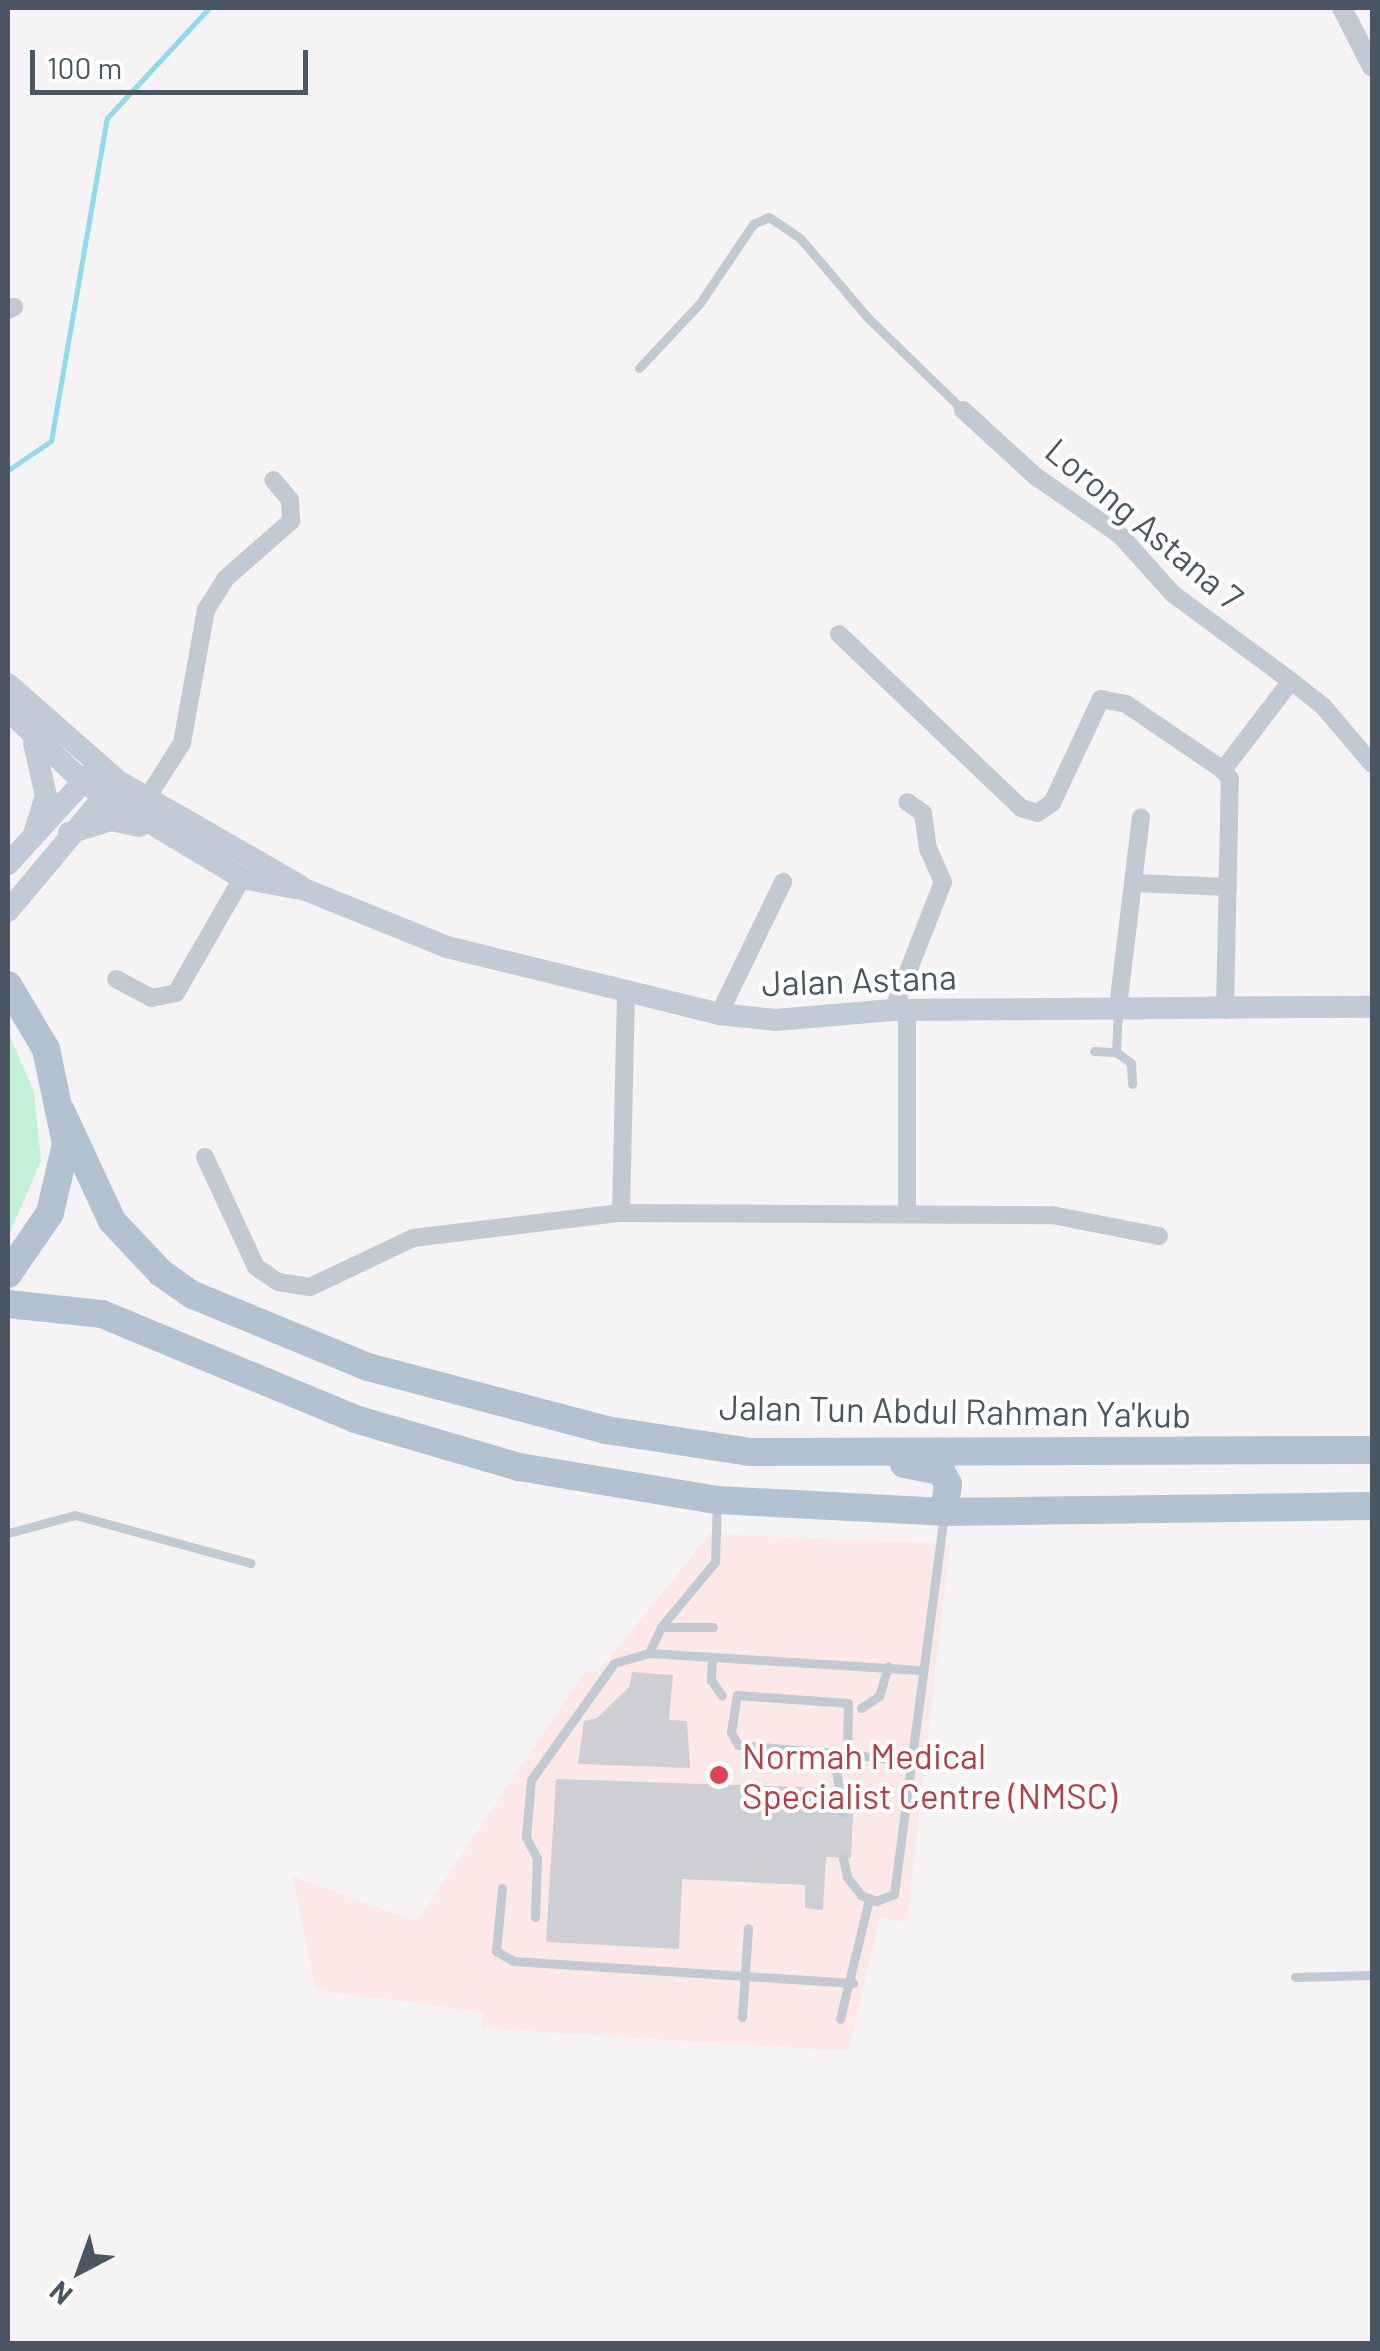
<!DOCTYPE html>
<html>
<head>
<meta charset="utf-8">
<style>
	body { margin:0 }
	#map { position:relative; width:1380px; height:2351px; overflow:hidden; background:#f5f3f3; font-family:Barlow,sans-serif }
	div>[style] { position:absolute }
	.medical>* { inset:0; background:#fce8e6 }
	.green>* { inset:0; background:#c3f1d5 }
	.stream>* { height:5px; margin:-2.5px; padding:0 2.5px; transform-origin:2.5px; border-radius:2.5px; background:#90daee }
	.building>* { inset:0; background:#cdcfd5 }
	.service>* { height:9px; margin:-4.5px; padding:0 4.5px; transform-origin:4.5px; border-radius:4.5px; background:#c1cad2 }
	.minor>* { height:18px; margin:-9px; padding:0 9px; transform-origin:9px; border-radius:9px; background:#c1cad2 }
	.tertiary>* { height:20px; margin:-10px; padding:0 10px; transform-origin:10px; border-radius:10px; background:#c1cad2 }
	.secondary>* { height:22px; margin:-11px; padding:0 11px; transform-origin:11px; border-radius:11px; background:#c1cbd6 }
	.primary>* { height:28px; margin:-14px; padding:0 14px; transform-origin:14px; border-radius:14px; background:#b3c2d1 }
	.dots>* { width:28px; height:28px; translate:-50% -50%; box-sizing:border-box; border:5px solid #fff; border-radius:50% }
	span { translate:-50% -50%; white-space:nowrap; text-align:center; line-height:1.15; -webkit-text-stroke:8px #fff; paint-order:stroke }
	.street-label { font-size:35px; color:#4a5661 }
	.health-label { font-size:35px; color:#be3a42 }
	.left { translate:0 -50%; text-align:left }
	.frame { position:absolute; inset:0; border:10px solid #4a5661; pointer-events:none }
	.north { position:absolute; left:30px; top:2221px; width:100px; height:100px; -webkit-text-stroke:8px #fff; paint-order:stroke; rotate:221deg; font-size:28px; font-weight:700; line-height:40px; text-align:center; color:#4a5661 }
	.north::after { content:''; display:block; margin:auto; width:35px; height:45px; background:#4a5661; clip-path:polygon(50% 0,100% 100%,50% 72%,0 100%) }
	.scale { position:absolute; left:30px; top:50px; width:278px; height:45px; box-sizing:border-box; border:5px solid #4a5661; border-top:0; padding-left:12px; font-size:30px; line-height:35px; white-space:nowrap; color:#4a5661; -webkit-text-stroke:8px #fff; paint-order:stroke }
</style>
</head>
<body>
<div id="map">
	<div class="medical">
		<div style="clip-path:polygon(710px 1534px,950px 1544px,907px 1922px,880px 1918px,848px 2051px,481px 2028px,483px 2012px,316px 1990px,292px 1876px,417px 1922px,585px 1671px,597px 1673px)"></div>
	</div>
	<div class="green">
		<div style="clip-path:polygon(8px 1032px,34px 1092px,41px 1161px,8px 1237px)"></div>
	</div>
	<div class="stream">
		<div style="left:8px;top:470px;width:52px;rotate:-34deg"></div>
		<div style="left:51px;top:441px;width:328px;rotate:-80.2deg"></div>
		<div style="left:107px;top:118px;width:150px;rotate:-47.2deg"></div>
	</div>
	<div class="building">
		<div style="clip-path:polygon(632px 1672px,673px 1675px,669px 1720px,687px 1721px,690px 1768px,578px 1764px,584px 1721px,597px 1718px,630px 1686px)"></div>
		<div style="clip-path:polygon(556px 1779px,828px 1788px,827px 1812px,853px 1814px,851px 1858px,826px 1857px,823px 1910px,805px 1908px,805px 1885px,682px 1879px,679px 1949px,546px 1942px)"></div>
	</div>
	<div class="service">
		<div style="left:639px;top:368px;width:89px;rotate:-46.8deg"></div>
		<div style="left:700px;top:303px;width:95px;rotate:-56.1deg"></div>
		<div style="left:753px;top:224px;width:17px;rotate:-24deg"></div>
		<div style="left:769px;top:217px;width:37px;rotate:34deg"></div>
		<div style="left:800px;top:238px;width:105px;rotate:49.6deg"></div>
		<div style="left:868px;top:318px;width:132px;rotate:44.1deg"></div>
		<div style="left:1118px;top:1010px;width:42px;rotate:92.7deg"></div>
		<div style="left:1116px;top:1052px;width:19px;rotate:36deg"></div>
		<div style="left:1131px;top:1063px;width:21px;rotate:87deg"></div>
		<div style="left:1094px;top:1051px;width:22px;rotate:3deg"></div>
		<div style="left:8px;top:1533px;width:69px;rotate:-15deg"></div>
		<div style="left:75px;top:1515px;width:182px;rotate:15.3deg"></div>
		<div style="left:661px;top:1627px;width:52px"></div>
		<div style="left:649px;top:1653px;width:29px;rotate:-65deg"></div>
		<div style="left:661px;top:1627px;width:85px;rotate:-50.3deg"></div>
		<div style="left:715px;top:1562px;width:59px;rotate:-88.1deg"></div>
		<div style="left:712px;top:1658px;width:22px;rotate:93deg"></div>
		<div style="left:711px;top:1680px;width:19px;rotate:55deg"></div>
		<div style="left:737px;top:1695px;width:111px;rotate:4.1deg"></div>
		<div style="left:848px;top:1703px;width:51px;rotate:91.1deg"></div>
		<div style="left:847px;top:1754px;width:109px;rotate:-175.3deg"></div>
		<div style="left:738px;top:1745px;width:15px;rotate:-118deg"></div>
		<div style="left:731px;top:1732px;width:37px;rotate:-81deg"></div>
		<div style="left:861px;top:1708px;width:22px;rotate:-34deg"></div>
		<div style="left:879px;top:1696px;width:31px;rotate:-73deg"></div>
		<div style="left:833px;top:1753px;width:61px;rotate:80.5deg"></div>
		<div style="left:847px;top:1754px;width:64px;rotate:7.2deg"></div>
		<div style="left:843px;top:1858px;width:19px;rotate:78deg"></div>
		<div style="left:847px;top:1877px;width:23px;rotate:52deg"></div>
		<div style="left:861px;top:1895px;width:16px;rotate:22deg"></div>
		<div style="left:876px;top:1901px;width:19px;rotate:-21deg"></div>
		<div style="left:894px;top:1894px;width:383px;rotate:-82.5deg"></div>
		<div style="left:502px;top:1888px;width:63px;rotate:95.4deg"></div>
		<div style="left:496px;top:1951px;width:20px;rotate:30deg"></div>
		<div style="left:513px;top:1961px;width:341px;rotate:3.7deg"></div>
		<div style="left:535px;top:1917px;width:59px;rotate:-88.1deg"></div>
		<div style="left:537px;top:1858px;width:24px;rotate:-118deg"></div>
		<div style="left:526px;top:1837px;width:57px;rotate:-85deg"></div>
		<div style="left:531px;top:1780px;width:143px;rotate:-54.6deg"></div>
		<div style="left:614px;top:1663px;width:36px;rotate:-16deg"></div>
		<div style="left:649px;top:1653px;width:275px;rotate:3.6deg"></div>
		<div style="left:1295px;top:1977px;width:77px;rotate:-1.5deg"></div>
		<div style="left:742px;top:2017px;width:89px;rotate:-86.1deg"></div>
		<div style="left:840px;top:2019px;width:123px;rotate:-76.4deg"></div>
	</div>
	<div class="minor">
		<div style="left:8px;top:310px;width:7px;rotate:-27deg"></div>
		<div style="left:963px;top:410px;width:98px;rotate:42.5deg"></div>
		<div style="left:1035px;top:476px;width:103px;rotate:34.8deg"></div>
		<div style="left:1120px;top:535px;width:79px;rotate:48.1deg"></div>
		<div style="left:1173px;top:594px;width:147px;rotate:36.4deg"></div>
		<div style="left:839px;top:634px;width:252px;rotate:43.7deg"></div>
		<div style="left:1021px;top:808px;width:17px;rotate:17deg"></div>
		<div style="left:1037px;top:813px;width:18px;rotate:-34deg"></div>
		<div style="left:1052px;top:803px;width:115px;rotate:-64.8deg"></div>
		<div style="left:1101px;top:699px;width:25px;rotate:11deg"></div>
		<div style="left:1126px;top:704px;width:117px;rotate:34.2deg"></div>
		<div style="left:147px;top:798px;width:65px;rotate:-57.5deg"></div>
		<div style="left:182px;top:743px;width:135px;rotate:-79.8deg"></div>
		<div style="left:206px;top:610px;width:36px;rotate:-58deg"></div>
		<div style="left:225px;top:579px;width:88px;rotate:-41.3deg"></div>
		<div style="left:291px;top:521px;width:21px;rotate:-93deg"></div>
		<div style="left:290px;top:500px;width:26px;rotate:-130deg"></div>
		<div style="left:1135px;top:883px;width:93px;rotate:2.5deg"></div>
		<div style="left:116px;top:979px;width:40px;rotate:28deg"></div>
		<div style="left:151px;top:998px;width:25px;rotate:-11deg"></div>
		<div style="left:176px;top:993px;width:133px;rotate:-60.1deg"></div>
		<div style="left:1118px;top:1007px;width:191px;rotate:-83.1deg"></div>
		<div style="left:893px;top:1010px;width:137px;rotate:-68.7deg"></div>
		<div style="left:943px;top:882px;width:36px;rotate:-114deg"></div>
		<div style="left:928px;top:849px;width:36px;rotate:-98deg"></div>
		<div style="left:923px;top:813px;width:19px;rotate:-145deg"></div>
		<div style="left:1225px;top:1010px;width:231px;rotate:-88.8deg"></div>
		<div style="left:1230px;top:779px;width:11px;rotate:-128deg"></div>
		<div style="left:1223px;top:770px;width:112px;rotate:-52.6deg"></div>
		<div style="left:1291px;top:681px;width:41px;rotate:38deg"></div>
		<div style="left:1323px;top:706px;width:76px;rotate:49.8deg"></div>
		<div style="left:907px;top:1011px;width:203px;rotate:90deg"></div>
		<div style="left:719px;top:1014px;width:147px;rotate:-64.1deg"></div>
		<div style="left:205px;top:1157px;width:121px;rotate:65.1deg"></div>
		<div style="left:256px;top:1267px;width:27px;rotate:34deg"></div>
		<div style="left:278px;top:1282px;width:32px;rotate:9deg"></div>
		<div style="left:310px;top:1287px;width:114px;rotate:-25.4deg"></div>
		<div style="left:413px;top:1238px;width:209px;rotate:-6.9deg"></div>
		<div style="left:621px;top:1213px;width:431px;rotate:0.3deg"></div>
		<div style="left:1052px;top:1215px;width:109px;rotate:11.1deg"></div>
		<div style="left:621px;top:1213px;width:222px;rotate:-88.7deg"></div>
	</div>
	<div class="tertiary">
		<div style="left:1342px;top:8px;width:66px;rotate:63deg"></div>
	</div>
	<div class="secondary">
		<div style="left:8px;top:684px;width:147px;rotate:41.4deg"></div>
		<div style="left:118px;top:781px;width:209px;rotate:29.9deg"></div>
		<div style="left:8px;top:710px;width:105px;rotate:43.8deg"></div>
		<div style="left:84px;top:783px;width:184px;rotate:31deg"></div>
		<div style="left:242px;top:878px;width:65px;rotate:10.6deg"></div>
		<div style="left:306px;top:890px;width:152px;rotate:22deg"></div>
		<div style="left:447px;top:947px;width:280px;rotate:13.8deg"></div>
		<div style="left:719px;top:1014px;width:57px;rotate:6deg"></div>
		<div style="left:776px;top:1020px;width:117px;rotate:-4.9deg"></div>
		<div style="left:893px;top:1010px;width:479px;rotate:-0.4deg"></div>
		<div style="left:69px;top:833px;width:44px;rotate:-17.2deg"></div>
		<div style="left:111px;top:820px;width:29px;rotate:12deg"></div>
		<div style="left:33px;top:837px;width:43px;rotate:-72.4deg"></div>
		<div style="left:46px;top:796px;width:54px;rotate:-102.8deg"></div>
		<div style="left:8px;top:864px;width:126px;rotate:-47.6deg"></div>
		<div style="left:8px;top:911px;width:162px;rotate:-50deg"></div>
	</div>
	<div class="primary">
		<div style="left:8px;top:985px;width:74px;rotate:59.3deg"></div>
		<div style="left:46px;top:1049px;width:97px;rotate:78.1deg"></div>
		<div style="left:66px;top:1144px;width:71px;rotate:103.1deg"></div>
		<div style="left:50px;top:1213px;width:74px;rotate:124.5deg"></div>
		<div style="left:61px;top:1111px;width:121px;rotate:65.1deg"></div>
		<div style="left:112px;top:1221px;width:71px;rotate:46.7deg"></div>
		<div style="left:161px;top:1273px;width:39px;rotate:35deg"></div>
		<div style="left:193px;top:1295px;width:189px;rotate:22.4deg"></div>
		<div style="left:368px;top:1367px;width:246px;rotate:14.8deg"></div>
		<div style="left:606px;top:1430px;width:145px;rotate:8.7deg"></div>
		<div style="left:749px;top:1452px;width:623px;rotate:-0.18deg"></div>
		<div style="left:8px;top:1304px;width:95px;rotate:6.1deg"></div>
		<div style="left:102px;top:1314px;width:274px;rotate:22.5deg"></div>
		<div style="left:355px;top:1419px;width:171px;rotate:16.3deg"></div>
		<div style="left:519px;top:1467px;width:201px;rotate:9.5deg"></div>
		<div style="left:717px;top:1500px;width:227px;rotate:3deg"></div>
		<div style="left:944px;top:1512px;width:428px;rotate:-0.8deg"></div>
		<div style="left:904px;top:1464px;width:38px;rotate:11deg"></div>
		<div style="left:941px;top:1471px;width:15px;rotate:62deg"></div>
		<div style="left:948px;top:1484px;width:28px;rotate:98deg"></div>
	</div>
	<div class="dots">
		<div style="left:719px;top:1775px;background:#e0444e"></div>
	</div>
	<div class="street-label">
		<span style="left:1145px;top:523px;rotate:40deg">Lorong Astana 7</span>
		<span style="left:859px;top:979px;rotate:-2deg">Jalan Astana</span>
		<span style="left:955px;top:1410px;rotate:1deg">Jalan Tun Abdul Rahman Ya'kub</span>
	</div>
	<div class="health-label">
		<span class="left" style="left:742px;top:1775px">Normah Medical<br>Specialist Centre (NMSC)</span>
	</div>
	<div class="frame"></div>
	<div class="north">N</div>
	<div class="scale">100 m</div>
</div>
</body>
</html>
